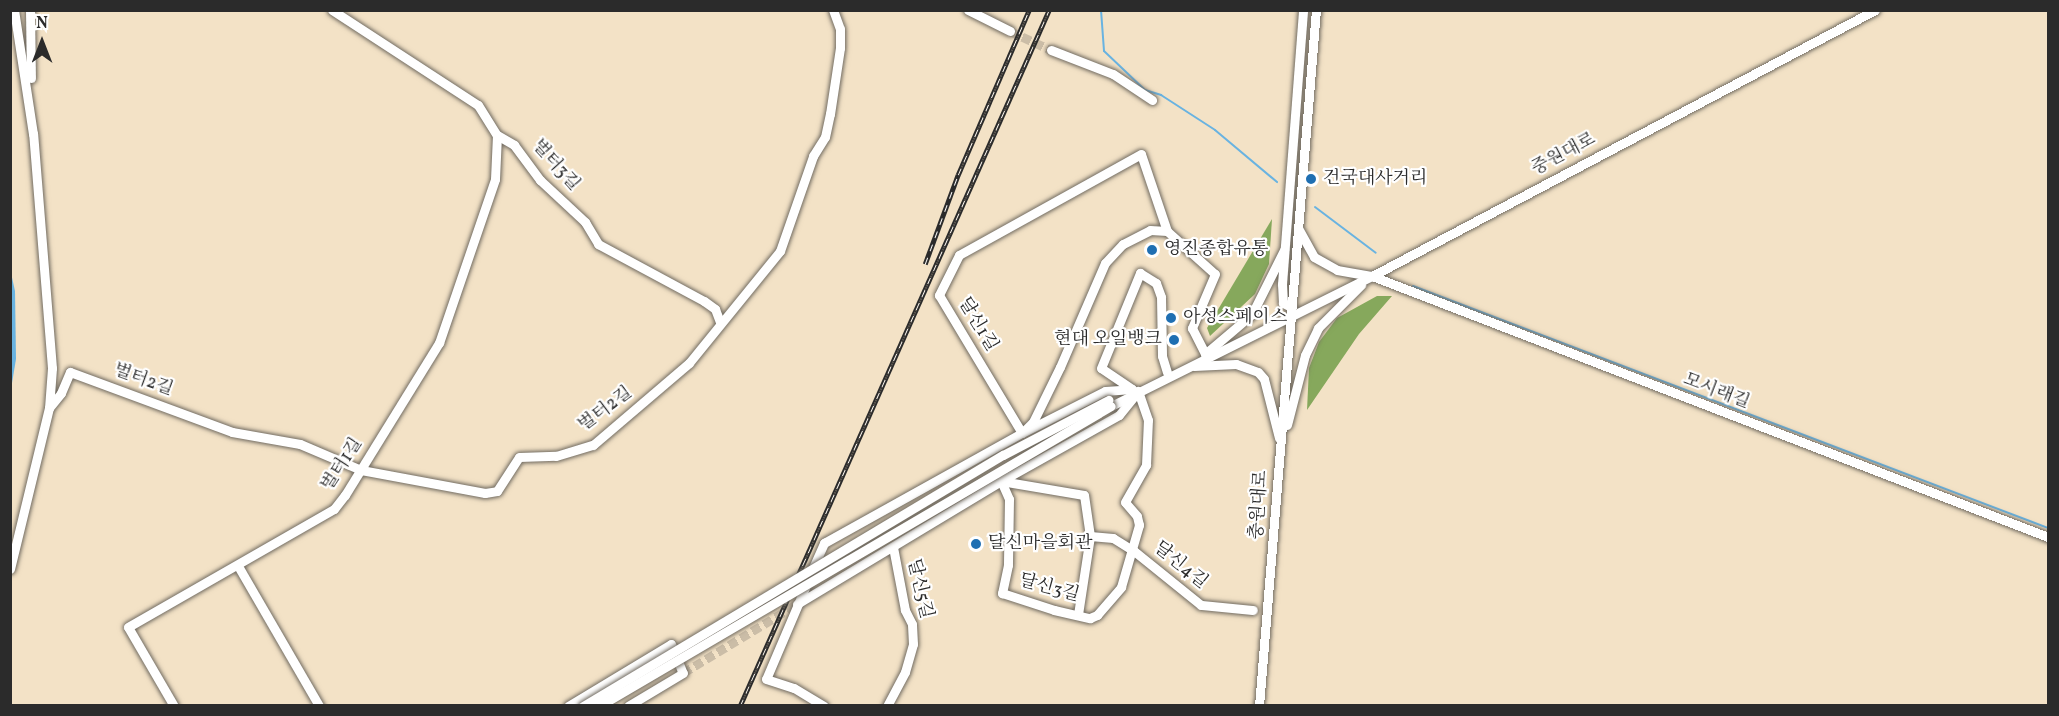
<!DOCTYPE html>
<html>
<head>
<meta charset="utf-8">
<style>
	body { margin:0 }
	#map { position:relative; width:2059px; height:716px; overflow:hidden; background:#f3e2c6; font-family:Vollkorn,"Noto Serif KR",serif }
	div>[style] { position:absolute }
	.forest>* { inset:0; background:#86a85c }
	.water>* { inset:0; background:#69b3e1 }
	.stream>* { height:2px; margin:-1px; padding:0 1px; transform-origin:1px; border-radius:1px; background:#69b3e1 }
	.minor-tunnel>* { height:9px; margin-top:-4.5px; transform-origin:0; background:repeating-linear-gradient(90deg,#cbbda7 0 9px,transparent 0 13.5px) }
	.roads { filter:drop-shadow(0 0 2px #716b61) drop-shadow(0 0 2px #716b61) }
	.minor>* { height:9px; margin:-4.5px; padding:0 4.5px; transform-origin:4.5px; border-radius:4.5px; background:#fff }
	.rail>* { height:4.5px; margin-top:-2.25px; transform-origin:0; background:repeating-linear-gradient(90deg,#fff 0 7px,#2b2b2b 0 14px); box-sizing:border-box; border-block:2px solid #2b2b2b }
	.bridges { filter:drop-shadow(0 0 2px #716b61) drop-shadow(0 0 2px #716b61) }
	.minor-bridge>* { height:9px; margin:-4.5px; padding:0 4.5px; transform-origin:4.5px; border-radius:4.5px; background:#fff }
	.dots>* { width:16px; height:16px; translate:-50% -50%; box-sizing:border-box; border:3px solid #fff; border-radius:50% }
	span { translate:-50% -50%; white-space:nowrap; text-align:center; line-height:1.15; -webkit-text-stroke:4.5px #fff; paint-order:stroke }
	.street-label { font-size:18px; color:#2b2b2b }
	.poi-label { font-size:18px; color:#2b2b2b }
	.left { translate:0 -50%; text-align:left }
	.right { translate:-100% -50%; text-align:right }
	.frame { position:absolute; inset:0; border:12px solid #2b2b2b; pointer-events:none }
	.north { position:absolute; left:12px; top:12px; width:60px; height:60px; -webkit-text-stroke:4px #fff; paint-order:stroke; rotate:0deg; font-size:16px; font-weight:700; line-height:24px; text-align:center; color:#2b2b2b }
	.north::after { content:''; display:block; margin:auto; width:21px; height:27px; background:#2b2b2b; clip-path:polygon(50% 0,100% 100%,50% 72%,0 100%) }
</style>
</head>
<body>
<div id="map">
	<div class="forest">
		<div style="clip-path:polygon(1272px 219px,1269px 264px,1255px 294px,1210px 336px,1207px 328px)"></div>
		<div style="clip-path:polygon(1377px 296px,1392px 296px,1359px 334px,1307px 410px,1309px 368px,1319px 342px,1337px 318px)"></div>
	</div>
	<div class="water">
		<div style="clip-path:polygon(11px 273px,15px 291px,16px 359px,11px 389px)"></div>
	</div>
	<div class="stream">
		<div style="left:1101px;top:10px;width:41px;rotate:85.8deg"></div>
		<div style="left:1104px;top:51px;width:57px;rotate:43.6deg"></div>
		<div style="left:1145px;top:90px;width:17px;rotate:17deg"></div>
		<div style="left:1161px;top:95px;width:64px;rotate:32.9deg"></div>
		<div style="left:1215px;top:130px;width:81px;rotate:40deg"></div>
		<div style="left:1315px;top:207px;width:76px;rotate:37deg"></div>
		<div style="left:1413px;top:286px;width:680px;rotate:20.86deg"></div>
	</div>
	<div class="minor-tunnel">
		<div style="left:1010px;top:31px;width:45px;rotate:24.9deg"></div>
		<div style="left:683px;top:673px;width:133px;rotate:-31.2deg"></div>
	</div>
	<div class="roads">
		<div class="minor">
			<div style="left:30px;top:10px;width:68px;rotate:89.2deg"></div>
			<div style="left:332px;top:10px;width:174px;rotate:33.1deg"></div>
			<div style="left:478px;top:105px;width:36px;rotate:58deg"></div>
			<div style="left:497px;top:135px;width:20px;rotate:30deg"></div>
			<div style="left:514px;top:145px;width:44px;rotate:53.4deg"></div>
			<div style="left:540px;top:180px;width:62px;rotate:43deg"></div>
			<div style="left:585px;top:222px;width:26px;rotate:59deg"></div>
			<div style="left:598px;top:244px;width:120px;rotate:28.3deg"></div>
			<div style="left:704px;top:301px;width:14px;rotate:36deg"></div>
			<div style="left:715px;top:309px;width:14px;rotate:69deg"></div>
			<div style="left:968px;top:10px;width:47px;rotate:26.6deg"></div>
			<div style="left:1051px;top:50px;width:66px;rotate:21.2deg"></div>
			<div style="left:1113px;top:74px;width:47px;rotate:33.7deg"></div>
			<div style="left:1298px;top:228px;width:33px;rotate:61deg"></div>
			<div style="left:1314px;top:257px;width:26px;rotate:29deg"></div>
			<div style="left:1337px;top:270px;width:36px;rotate:10deg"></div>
			<div style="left:1372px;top:276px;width:725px;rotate:21.11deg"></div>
			<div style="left:1167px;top:231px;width:81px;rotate:-108.7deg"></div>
			<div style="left:1141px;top:154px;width:208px;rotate:151deg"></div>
			<div style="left:959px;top:255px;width:45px;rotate:116.6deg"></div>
			<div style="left:939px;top:295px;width:161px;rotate:59deg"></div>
			<div style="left:1022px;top:433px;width:16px;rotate:-45deg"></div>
			<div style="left:1033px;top:422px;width:61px;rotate:-63.9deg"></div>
			<div style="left:1060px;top:367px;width:113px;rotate:-66.6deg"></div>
			<div style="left:1105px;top:263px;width:26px;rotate:-47deg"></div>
			<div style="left:1123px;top:244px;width:30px;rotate:-27deg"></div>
			<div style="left:1150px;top:230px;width:17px;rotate:3deg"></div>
			<div style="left:1167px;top:231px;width:64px;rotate:41.9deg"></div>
			<div style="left:1215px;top:274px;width:59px;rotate:113.1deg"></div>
			<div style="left:1192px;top:328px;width:29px;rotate:63deg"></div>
			<div style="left:1205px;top:354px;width:62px;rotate:-40.4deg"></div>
			<div style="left:1252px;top:314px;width:72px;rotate:-63.4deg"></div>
			<div style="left:1289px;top:306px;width:7px;rotate:-153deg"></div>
			<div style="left:1283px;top:303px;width:19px;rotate:-93deg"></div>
			<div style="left:1282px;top:284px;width:275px;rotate:-85.6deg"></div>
			<div style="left:1194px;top:366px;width:42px;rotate:-2.7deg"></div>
			<div style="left:1236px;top:364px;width:23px;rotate:20deg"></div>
			<div style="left:1258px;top:372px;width:9px;rotate:49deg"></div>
			<div style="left:1264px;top:379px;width:61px;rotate:75.7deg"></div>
			<div style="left:1132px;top:389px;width:37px;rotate:-146deg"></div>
			<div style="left:1101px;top:368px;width:103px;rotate:-67.7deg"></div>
			<div style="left:1140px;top:273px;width:19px;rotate:32deg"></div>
			<div style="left:1156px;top:283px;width:15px;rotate:70deg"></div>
			<div style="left:1161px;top:297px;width:59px;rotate:89deg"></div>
			<div style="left:1162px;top:356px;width:17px;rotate:73deg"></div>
			<div style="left:1111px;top:406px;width:292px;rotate:-26.5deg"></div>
			<div style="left:1372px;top:276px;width:569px;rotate:-27.87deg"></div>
			<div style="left:49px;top:408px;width:19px;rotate:-51deg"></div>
			<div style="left:61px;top:393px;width:23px;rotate:-67deg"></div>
			<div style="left:70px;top:372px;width:173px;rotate:20.3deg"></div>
			<div style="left:232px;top:432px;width:69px;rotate:10deg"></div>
			<div style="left:300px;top:444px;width:66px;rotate:23.1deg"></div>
			<div style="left:361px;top:470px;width:126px;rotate:10.5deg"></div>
			<div style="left:485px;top:493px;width:12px;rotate:-9deg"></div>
			<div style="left:497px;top:491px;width:40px;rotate:-57.1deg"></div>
			<div style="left:519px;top:457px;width:37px;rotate:-2deg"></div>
			<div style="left:556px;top:456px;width:39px;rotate:-17deg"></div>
			<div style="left:593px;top:445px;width:126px;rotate:-40.5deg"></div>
			<div style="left:689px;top:363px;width:144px;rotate:-50.9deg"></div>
			<div style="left:780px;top:251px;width:101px;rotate:-70.8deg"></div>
			<div style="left:813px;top:156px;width:22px;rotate:-58deg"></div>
			<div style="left:825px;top:137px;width:24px;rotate:-78deg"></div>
			<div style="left:830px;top:114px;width:67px;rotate:-81.4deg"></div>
			<div style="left:840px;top:48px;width:19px;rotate:-90deg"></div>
			<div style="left:840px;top:29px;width:20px;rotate:-110deg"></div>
			<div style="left:1287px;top:425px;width:72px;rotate:-75.6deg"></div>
			<div style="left:1305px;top:355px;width:30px;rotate:-64deg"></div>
			<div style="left:1318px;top:328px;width:61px;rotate:-45deg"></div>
			<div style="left:1001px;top:481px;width:20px;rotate:66deg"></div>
			<div style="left:1009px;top:499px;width:66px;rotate:90.9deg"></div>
			<div style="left:1008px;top:565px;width:29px;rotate:102deg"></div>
			<div style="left:1002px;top:593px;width:55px;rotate:18.1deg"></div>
			<div style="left:1054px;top:610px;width:37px;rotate:13deg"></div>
			<div style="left:1090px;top:618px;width:8px;rotate:-23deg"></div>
			<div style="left:1097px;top:615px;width:37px;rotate:-49deg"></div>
			<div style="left:1121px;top:587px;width:65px;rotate:-73.8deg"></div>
			<div style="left:1139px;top:525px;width:9px;rotate:-103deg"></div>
			<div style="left:1137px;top:516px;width:18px;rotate:-131deg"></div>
			<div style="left:1125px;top:502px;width:43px;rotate:-60.4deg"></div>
			<div style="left:1146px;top:465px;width:45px;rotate:-87.5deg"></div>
			<div style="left:1148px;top:420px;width:31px;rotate:-109deg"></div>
			<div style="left:1001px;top:481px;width:84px;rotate:9.6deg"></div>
			<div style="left:1084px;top:495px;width:41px;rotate:81.7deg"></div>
			<div style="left:1090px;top:536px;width:79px;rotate:98.7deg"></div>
			<div style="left:1090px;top:536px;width:23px;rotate:5deg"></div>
			<div style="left:1113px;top:538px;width:25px;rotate:32deg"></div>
			<div style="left:1134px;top:551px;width:86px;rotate:38.9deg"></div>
			<div style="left:1201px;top:605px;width:52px;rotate:5.5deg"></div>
			<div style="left:238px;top:566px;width:162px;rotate:59.9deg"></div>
			<div style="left:10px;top:569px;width:166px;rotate:-76.4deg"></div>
			<div style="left:49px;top:408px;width:40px;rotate:-85.7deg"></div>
			<div style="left:52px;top:368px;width:235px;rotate:-94.6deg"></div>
			<div style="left:33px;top:134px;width:125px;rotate:-98.7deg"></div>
			<div style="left:812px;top:570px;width:30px;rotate:-66deg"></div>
			<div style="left:824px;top:543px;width:227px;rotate:-29.1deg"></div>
			<div style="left:1022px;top:433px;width:93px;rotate:-26.8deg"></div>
			<div style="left:1105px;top:391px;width:27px;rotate:-4deg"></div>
			<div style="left:807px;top:583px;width:104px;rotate:113.1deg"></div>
			<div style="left:766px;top:679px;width:29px;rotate:18deg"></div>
			<div style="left:794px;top:688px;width:35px;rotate:31deg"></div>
			<div style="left:797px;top:604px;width:238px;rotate:-31.1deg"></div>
			<div style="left:1001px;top:481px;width:135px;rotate:-29.2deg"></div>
			<div style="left:1119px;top:415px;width:28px;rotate:-51deg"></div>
			<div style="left:174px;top:706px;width:91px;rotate:-120.2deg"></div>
			<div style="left:128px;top:627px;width:237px;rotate:-29.8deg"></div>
			<div style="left:334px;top:509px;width:18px;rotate:-52deg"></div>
			<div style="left:345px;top:495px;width:179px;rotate:-58.3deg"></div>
			<div style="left:439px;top:343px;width:173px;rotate:-71.1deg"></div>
			<div style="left:495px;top:179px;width:44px;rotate:-87.4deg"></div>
			<div style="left:568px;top:706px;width:120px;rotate:-31deg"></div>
			<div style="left:671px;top:644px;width:31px;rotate:68deg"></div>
			<div style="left:683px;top:673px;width:64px;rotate:149deg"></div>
			<div style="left:887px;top:706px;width:38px;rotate:-62deg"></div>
			<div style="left:905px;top:672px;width:29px;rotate:-74deg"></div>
			<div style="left:913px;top:644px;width:20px;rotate:-93deg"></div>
			<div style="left:912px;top:624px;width:16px;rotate:-117deg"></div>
			<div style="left:905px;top:610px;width:64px;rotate:-100.8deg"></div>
			<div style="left:1259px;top:706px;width:698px;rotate:-85.32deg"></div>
		</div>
	</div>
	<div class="rail">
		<div style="left:925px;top:264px;width:95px;rotate:-69.7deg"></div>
		<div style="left:958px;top:175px;width:180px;rotate:-66.7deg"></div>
		<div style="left:740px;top:706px;width:762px;rotate:-66.06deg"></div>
	</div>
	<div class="bridges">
		<div class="minor-bridge">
			<div style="left:583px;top:706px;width:489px;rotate:-30.9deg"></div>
			<div style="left:1003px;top:455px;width:119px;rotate:-27.6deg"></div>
			<div style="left:599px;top:706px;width:593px;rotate:-30.37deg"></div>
		</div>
	</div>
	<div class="dots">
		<div style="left:1311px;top:179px;background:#1f6fb2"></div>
		<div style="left:1152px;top:250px;background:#1f6fb2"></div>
		<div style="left:1171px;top:318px;background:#1f6fb2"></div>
		<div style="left:1174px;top:340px;background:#1f6fb2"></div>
		<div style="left:976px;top:544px;background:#1f6fb2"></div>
	</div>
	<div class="street-label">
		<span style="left:1564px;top:155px;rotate:-28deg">중원대로</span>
		<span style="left:555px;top:166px;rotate:48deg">벌터3길</span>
		<span style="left:977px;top:325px;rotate:59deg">달신1길</span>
		<span style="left:143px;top:381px;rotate:20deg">벌터2길</span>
		<span style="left:1716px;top:392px;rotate:21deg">모시래길</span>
		<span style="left:606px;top:410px;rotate:-37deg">벌터2길</span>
		<span style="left:343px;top:465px;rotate:-57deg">벌터1길</span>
		<span style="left:1260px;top:505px;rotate:-86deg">충원대로</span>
		<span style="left:1180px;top:566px;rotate:39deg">달신4길</span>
		<span style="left:919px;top:589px;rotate:77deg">달신5길</span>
		<span style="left:1049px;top:589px;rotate:15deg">달신3길</span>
	</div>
	<div class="poi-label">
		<span class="left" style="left:1323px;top:179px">건국대사거리</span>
		<span class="left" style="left:1164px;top:250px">영진종합유통</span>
		<span class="left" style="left:1183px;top:318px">아성스페이스</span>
		<span class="right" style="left:1162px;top:340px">현대 오일뱅크</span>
		<span class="left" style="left:988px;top:544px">달신마을회관</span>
	</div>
	<div class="frame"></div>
	<div class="north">N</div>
</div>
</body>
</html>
